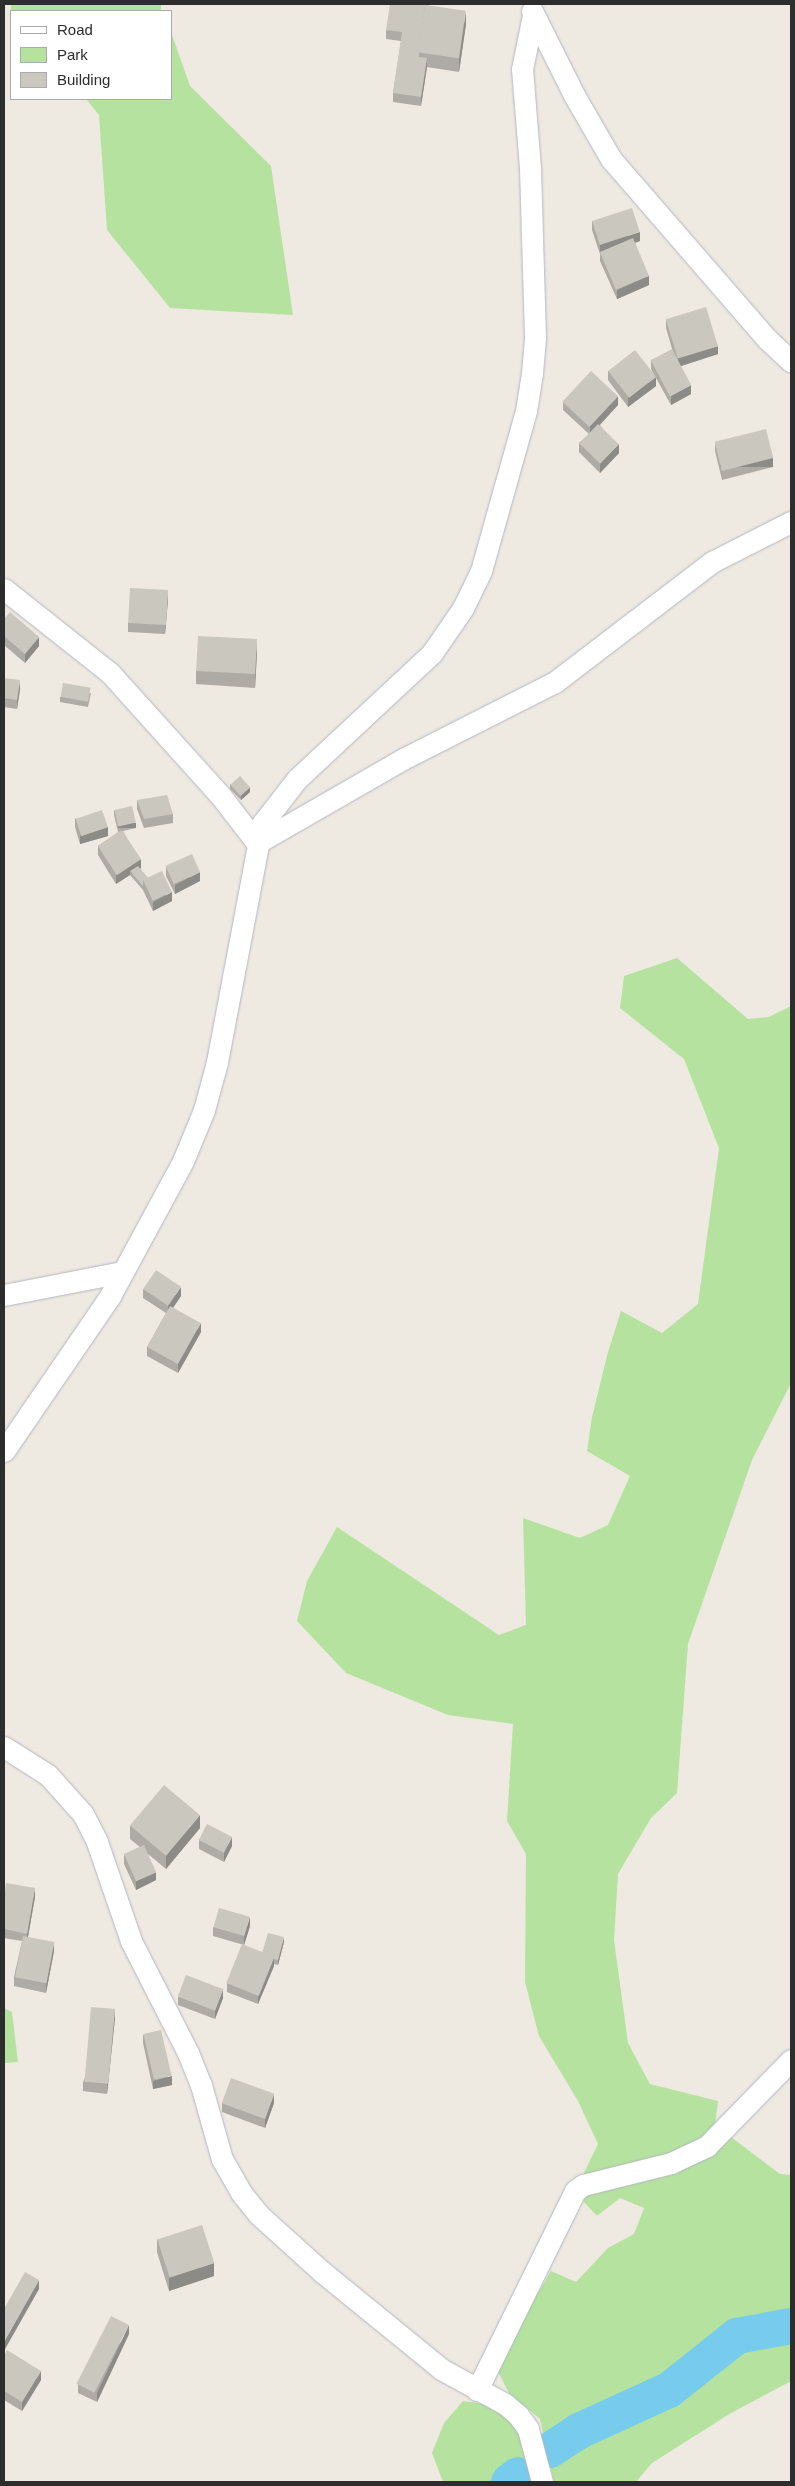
<!DOCTYPE html>
<html>
<head>
<meta charset="utf-8">
<style>
	body { margin:0 }
	#map { position:relative; width:795px; height:2486px; overflow:hidden; background:#eee9e1; font-family:Arial,sans-serif }
	div>[style] { position:absolute }
	.green>* { inset:0; background:#b5e39f; transform-origin:0 0 }
	.river>* { height:36px; margin:-18px; padding:0 18px; transform-origin:18px; border-radius:18px; background:#77cbec }
	.roads { filter:drop-shadow(0 0 1px #b4b6c0) drop-shadow(0 0 1px #b4b6c0) }
	.street>* { height:21px; margin:-10.5px; padding:0 10.5px; transform-origin:10.5px; border-radius:10.5px; background:#fff }
	.wall>* { inset:0; background:#aeaba4 }
	.shaded-wall>* { inset:0; background:#8d8b86; transform-origin:0 0 }
	.building>* { inset:0; background:#cac7bf; transform-origin:0 0 }
	span { translate:-50% -50%; white-space:nowrap; text-align:center; line-height:1.15; -webkit-text-stroke:4.5px #fff; paint-order:stroke }
	.frame { position:absolute; inset:0; border:5px solid #2d2d2d; pointer-events:none }
	.legend { position:absolute; left:10px; top:10px; width:162px; height:90px; box-sizing:border-box; background:#fff; border:1px solid #ababab; margin:0; padding:6px 9px; list-style:none; font-size:15px; color:#2d2d2d }
	.legend li { display:flex; align-items:center; gap:10px; height:25px }
	.legend b { width:25px; border:1px solid #ababab }
</style>
</head>
<body>
<div id="map">
	<div class="green">
		<div style="left:11px;top:4px;width:150px;height:8px"></div>
		<div style="clip-path:polygon(171px 32px,190px 86px,271px 166px,293px 315px,170px 308px,107px 230px,99px 115px,86px 99px,171px 99px)"></div>
		<div style="clip-path:polygon(677px 958px,748px 1019px,769px 1017px,791px 1006px,791px 1376px,790px 1385px,752px 1460px,688px 1644px,677px 1793px,651px 1818px,618px 1874px,614px 1940px,628px 2043px,650px 2084px,718px 2101px,715px 2125px,780px 2174px,791px 2175px,791px 2381px,731px 2413px,652px 2463px,636px 2482px,554px 2482px,540px 2419px,509px 2393px,495px 2366px,551px 2271px,576px 2282px,608px 2248px,634px 2234px,644px 2208px,620px 2198px,597px 2216px,583px 2201px,578px 2185px,598px 2144px,578px 2101px,539px 2036px,525px 1982px,526px 1854px,507px 1821px,513px 1724px,448px 1715px,346px 1673px,297px 1621px,307px 1581px,337px 1527px,499px 1635px,526px 1625px,523px 1518px,580px 1538px,608px 1525px,630px 1476px,587px 1451px,592px 1417px,608px 1352px,621px 1311px,662px 1333px,698px 1304px,719px 1148px,684px 1059px,620px 1008px,624px 976px)"></div>
		<div style="clip-path:polygon(4px 2008px,12px 2012px,18px 2062px,4px 2063px)"></div>
		<div style="clip-path:polygon(463px 2401px,485px 2404px,505px 2415px,521px 2431px,535px 2482px,443px 2482px,432px 2453px,444px 2423px)"></div>
	</div>
	<div class="river">
		<div style="left:550px;top:2450px;width:35px;rotate:-33deg"></div>
		<div style="left:579px;top:2431px;width:99px;rotate:-24.5deg"></div>
		<div style="left:669px;top:2390px;width:87px;rotate:-38.5deg"></div>
		<div style="left:737px;top:2336px;width:55px;rotate:-10.5deg"></div>
		<div style="left:509px;top:2482px;width:11px;rotate:-38deg"></div>
	</div>
	<div class="roads">
		<div class="street">
			<div style="left:532px;top:11px;width:94px;rotate:63.4deg"></div>
			<div style="left:574px;top:95px;width:74px;rotate:60deg"></div>
			<div style="left:611px;top:159px;width:238px;rotate:49.1deg"></div>
			<div style="left:767px;top:339px;width:33px;rotate:43deg"></div>
			<div style="left:4px;top:589px;width:135px;rotate:38.4deg"></div>
			<div style="left:110px;top:673px;width:164px;rotate:48deg"></div>
			<div style="left:220px;top:795px;width:61px;rotate:52.4deg"></div>
			<div style="left:257px;top:843px;width:168px;rotate:-29.9deg"></div>
			<div style="left:403px;top:759px;width:170px;rotate:-26.9deg"></div>
			<div style="left:555px;top:682px;width:198px;rotate:-37.4deg"></div>
			<div style="left:712px;top:562px;width:89px;rotate:-26.9deg"></div>
			<div style="left:4px;top:1295px;width:120px;rotate:-11deg"></div>
			<div style="left:4px;top:1451px;width:188px;rotate:-55.6deg"></div>
			<div style="left:110px;top:1296px;width:153px;rotate:-61.6deg"></div>
			<div style="left:183px;top:1161px;width:55px;rotate:-67.6deg"></div>
			<div style="left:204px;top:1110px;width:50px;rotate:-74.8deg"></div>
			<div style="left:217px;top:1062px;width:242px;rotate:-79.3deg"></div>
			<div style="left:262px;top:824px;width:57px;rotate:-52.1deg"></div>
			<div style="left:297px;top:779px;width:185px;rotate:-43deg"></div>
			<div style="left:432px;top:653px;width:55px;rotate:-55.4deg"></div>
			<div style="left:463px;top:608px;width:41px;rotate:-64.1deg"></div>
			<div style="left:481px;top:571px;width:166px;rotate:-74.3deg"></div>
			<div style="left:526px;top:411px;width:38px;rotate:-81deg"></div>
			<div style="left:532px;top:373px;width:36px;rotate:-85deg"></div>
			<div style="left:535px;top:337px;width:169px;rotate:-91.7deg"></div>
			<div style="left:530px;top:168px;width:99px;rotate:-94.6deg"></div>
			<div style="left:522px;top:69px;width:55px;rotate:-78.5deg"></div>
			<div style="left:4px;top:1747px;width:52px;rotate:32.5deg"></div>
			<div style="left:48px;top:1775px;width:52px;rotate:48.1deg"></div>
			<div style="left:83px;top:1814px;width:31px;rotate:63deg"></div>
			<div style="left:97px;top:1842px;width:105px;rotate:71deg"></div>
			<div style="left:131px;top:1941px;width:126px;rotate:63deg"></div>
			<div style="left:188px;top:2053px;width:35px;rotate:68deg"></div>
			<div style="left:201px;top:2085px;width:77px;rotate:74.2deg"></div>
			<div style="left:222px;top:2159px;width:40px;rotate:60.3deg"></div>
			<div style="left:242px;top:2194px;width:26px;rotate:51deg"></div>
			<div style="left:258px;top:2214px;width:85px;rotate:42.1deg"></div>
			<div style="left:321px;top:2271px;width:155px;rotate:39.2deg"></div>
			<div style="left:441px;top:2369px;width:73px;rotate:28.7deg"></div>
			<div style="left:505px;top:2404px;width:17px;rotate:40deg"></div>
			<div style="left:518px;top:2415px;width:17px;rotate:54deg"></div>
			<div style="left:528px;top:2429px;width:55px;rotate:75.2deg"></div>
			<div style="left:477px;top:2390px;width:222px;rotate:-63.8deg"></div>
			<div style="left:575px;top:2191px;width:10px;rotate:-37deg"></div>
			<div style="left:583px;top:2185px;width:91px;rotate:-14deg"></div>
			<div style="left:671px;top:2163px;width:40px;rotate:-25deg"></div>
			<div style="left:707px;top:2146px;width:120px;rotate:-45.7deg"></div>
		</div>
	</div>
	<div class="wall">
		<div style="clip-path:polygon(427px 4px,427px 5px,466px 24px,459px 72px,427px 67px,421px 106px,393px 102px,393px 93px,401px 41px,386px 39px,386px 30px)"></div>
		<div style="clip-path:polygon(592px 221px,640px 241px,635px 243px,649px 285px,617px 299px,600px 261px,600px 254px,592px 230px)"></div>
		<div style="clip-path:polygon(666px 319px,718px 354px,681px 366px,691px 394px,671px 405px,651px 369px,651px 360px,673px 352px,666px 328px)"></div>
		<div style="clip-path:polygon(608px 371px,656px 386px,628px 407px,608px 380px)"></div>
		<div style="clip-path:polygon(563px 402px,618px 405px,600px 425px,619px 453px,600px 473px,579px 452px,579px 443px,589px 434px,563px 410px)"></div>
		<div style="clip-path:polygon(715px 442px,773px 467px,722px 480px,715px 451px)"></div>
		<div style="clip-path:polygon(168px 599px,165px 634px,128px 632px,128px 623px)"></div>
		<div style="clip-path:polygon(4px 619px,39px 646px,25px 663px,4px 645px)"></div>
		<div style="clip-path:polygon(257px 652px,255px 688px,196px 684px,196px 671px)"></div>
		<div style="clip-path:polygon(4px 678px,20px 689px,17px 709px,4px 707px)"></div>
		<div style="clip-path:polygon(91px 693px,88px 707px,60px 702px,60px 697px)"></div>
		<div style="clip-path:polygon(230px 784px,250px 792px,241px 800px,230px 789px)"></div>
		<div style="clip-path:polygon(137px 800px,173px 814px,173px 823px,144px 828px,137px 809px)"></div>
		<div style="clip-path:polygon(114px 810px,136px 828px,123px 831px,141px 868px,140px 869px,148px 878px,172px 901px,153px 911px,143px 890px,130px 875px,116px 884px,98px 855px,98px 846px,120px 831px,118px 832px,114px 815px)"></div>
		<div style="clip-path:polygon(75px 818px,108px 836px,80px 844px,75px 827px)"></div>
		<div style="clip-path:polygon(166px 867px,200px 881px,175px 894px,166px 876px)"></div>
		<div style="clip-path:polygon(143px 1289px,181px 1296px,173px 1308px,201px 1332px,178px 1373px,147px 1356px,147px 1347px,166px 1313px,143px 1298px)"></div>
		<div style="clip-path:polygon(130px 1826px,200px 1828px,166px 1869px,148px 1854px,156px 1880px,136px 1890px,124px 1864px,124px 1855px,140px 1847px,130px 1839px)"></div>
		<div style="clip-path:polygon(199px 1840px,232px 1846px,224px 1862px,199px 1849px)"></div>
		<div style="clip-path:polygon(35px 1897px,28px 1937px,54px 1951px,46px 1993px,14px 1986px,14px 1977px,22px 1941px,4px 1938px,4px 1898px)"></div>
		<div style="clip-path:polygon(250px 1926px,244px 1945px,213px 1936px,213px 1927px)"></div>
		<div style="clip-path:polygon(284px 1942px,278px 1965px,274px 1964px,274px 1966px,258px 2004px,227px 1992px,227px 1983px,262px 1953px)"></div>
		<div style="clip-path:polygon(178px 1997px,223px 1998px,215px 2019px,178px 2005px)"></div>
		<div style="clip-path:polygon(115px 2018px,107px 2094px,83px 2091px,83px 2082px)"></div>
		<div style="clip-path:polygon(143px 2034px,172px 2085px,153px 2089px,143px 2043px)"></div>
		<div style="clip-path:polygon(222px 2103px,274px 2103px,265px 2128px,222px 2112px)"></div>
		<div style="clip-path:polygon(157px 2239px,214px 2276px,169px 2291px,157px 2252px)"></div>
		<div style="clip-path:polygon(129px 2334px,97px 2402px,78px 2393px,78px 2384px)"></div>
		<div style="clip-path:polygon(4px 2356px,41px 2380px,22px 2411px,4px 2400px)"></div>
	</div>
	<div class="shaded-wall">
		<div style="clip-path:polygon(466px 11px,466px 24px,459px 72px,459px 59px)"></div>
		<div style="clip-path:polygon(427px 58px,427px 67px,421px 106px,421px 97px)"></div>
		<div style="clip-path:polygon(640px 232px,640px 241px,601px 254px,600px 252px,600px 254px,600px 245px)"></div>
		<div style="clip-path:polygon(649px 276px,649px 285px,617px 299px,617px 290px)"></div>
		<div style="clip-path:polygon(718px 346px,718px 354px,678px 367px,678px 358px)"></div>
		<div style="clip-path:polygon(656px 377px,656px 386px,628px 407px,628px 398px)"></div>
		<div style="clip-path:polygon(691px 385px,691px 394px,671px 405px,671px 396px)"></div>
		<div style="clip-path:polygon(618px 396px,618px 405px,590px 435px,590px 426px)"></div>
		<div style="clip-path:polygon(619px 444px,619px 453px,600px 473px,600px 464px)"></div>
		<div style="left:773px;top:458px;width:9px;height:53px;rotate:90deg"></div>
		<div style="clip-path:polygon(168px 590px,168px 599px,165px 634px,165px 625px)"></div>
		<div style="clip-path:polygon(39px 637px,39px 646px,25px 663px,25px 654px)"></div>
		<div style="clip-path:polygon(257px 639px,257px 652px,255px 688px,255px 675px)"></div>
		<div style="clip-path:polygon(20px 680px,20px 689px,17px 709px,17px 700px)"></div>
		<div style="clip-path:polygon(250px 787px,250px 792px,241px 800px,241px 796px)"></div>
		<div style="left:136px;top:823px;width:5px;height:18px;rotate:90deg"></div>
		<div style="clip-path:polygon(108px 827px,108px 836px,80px 844px,80px 836px)"></div>
		<div style="clip-path:polygon(141px 859px,141px 868px,132px 874px,130px 871px,130px 875px,116px 884px,116px 875px)"></div>
		<div style="clip-path:polygon(200px 872px,200px 881px,175px 894px,175px 885px)"></div>
		<div style="clip-path:polygon(172px 892px,172px 901px,153px 911px,153px 902px)"></div>
		<div style="clip-path:polygon(181px 1287px,181px 1296px,168px 1315px,168px 1306px)"></div>
		<div style="clip-path:polygon(201px 1323px,201px 1332px,178px 1373px,178px 1364px)"></div>
		<div style="clip-path:polygon(200px 1815px,200px 1828px,166px 1869px,166px 1856px)"></div>
		<div style="clip-path:polygon(232px 1837px,232px 1846px,224px 1862px,224px 1853px)"></div>
		<div style="clip-path:polygon(156px 1872px,156px 1880px,136px 1890px,136px 1881px)"></div>
		<div style="clip-path:polygon(35px 1888px,35px 1897px,27px 1942px,27px 1934px)"></div>
		<div style="clip-path:polygon(250px 1917px,250px 1926px,244px 1945px,244px 1936px)"></div>
		<div style="clip-path:polygon(284px 1937px,284px 1942px,278px 1965px,278px 1960px)"></div>
		<div style="clip-path:polygon(54px 1942px,54px 1951px,46px 1993px,46px 1984px)"></div>
		<div style="clip-path:polygon(274px 1957px,274px 1966px,258px 2004px,258px 1995px)"></div>
		<div style="clip-path:polygon(223px 1989px,223px 1998px,215px 2019px,215px 2010px)"></div>
		<div style="clip-path:polygon(115px 2009px,115px 2018px,107px 2094px,107px 2085px)"></div>
		<div style="clip-path:polygon(172px 2076px,172px 2085px,153px 2089px,153px 2081px)"></div>
		<div style="clip-path:polygon(274px 2094px,274px 2103px,265px 2128px,265px 2119px)"></div>
		<div style="clip-path:polygon(214px 2263px,214px 2276px,169px 2291px,169px 2278px)"></div>
		<div style="clip-path:polygon(39px 2280px,39px 2289px,4px 2351px,4px 2342px)"></div>
		<div style="clip-path:polygon(129px 2325px,129px 2334px,97px 2402px,97px 2393px)"></div>
		<div style="clip-path:polygon(41px 2371px,41px 2380px,22px 2411px,22px 2402px)"></div>
	</div>
	<div class="building">
		<div style="clip-path:polygon(390px 4px,426px 4px,426px 5px,425px 5px,419px 53px,419px 57px,427px 58px,421px 97px,393px 93px,402px 32px,386px 30px)"></div>
		<div style="left:425px;top:5px;width:41px;height:48px;rotate:8deg"></div>
		<div style="left:632px;top:208px;width:25px;height:42px;rotate:72deg"></div>
		<div style="left:633px;top:238px;width:41px;height:36px;rotate:67deg"></div>
		<div style="left:706px;top:307px;width:41px;height:42px;rotate:73deg"></div>
		<div style="left:672px;top:349px;width:41px;height:24px;rotate:62deg"></div>
		<div style="left:635px;top:350px;width:34px;height:34px;rotate:52deg"></div>
		<div style="left:591px;top:371px;width:37px;height:42px;rotate:43deg"></div>
		<div style="left:598px;top:424px;width:29px;height:27px;rotate:44deg"></div>
		<div style="left:766px;top:429px;width:30px;height:53px;rotate:76deg"></div>
		<div style="left:130px;top:588px;width:38px;height:35px;rotate:3deg"></div>
		<div style="clip-path:polygon(10px 612px,39px 637px,25px 654px,4px 636px,4px 619px)"></div>
		<div style="left:198px;top:636px;width:59px;height:35px;rotate:3deg"></div>
		<div style="clip-path:polygon(4px 678px,20px 680px,17px 700px,4px 698px)"></div>
		<div style="left:63px;top:683px;width:28px;height:14px;rotate:10deg"></div>
		<div style="left:240px;top:776px;width:15px;height:13px;rotate:48deg"></div>
		<div style="clip-path:polygon(167px 795px,173px 814px,144px 819px,137px 800px)"></div>
		<div style="left:132px;top:806px;width:17px;height:18px;rotate:77deg"></div>
		<div style="left:102px;top:810px;width:18px;height:28px;rotate:71deg"></div>
		<div style="left:122px;top:830px;width:35px;height:29px;rotate:57deg"></div>
		<div style="left:192px;top:854px;width:20px;height:29px;rotate:66deg"></div>
		<div style="clip-path:polygon(138px 866px,148px 878px,143px 881px,143px 886px,130px 871px)"></div>
		<div style="left:162px;top:871px;width:23px;height:21px;rotate:65deg"></div>
		<div style="left:156px;top:1270px;width:30px;height:23px;rotate:34deg"></div>
		<div style="left:170px;top:1306px;width:35px;height:47px;rotate:29deg"></div>
		<div style="left:164px;top:1785px;width:47px;height:53px;rotate:40deg"></div>
		<div style="left:207px;top:1824px;width:28px;height:18px;rotate:27deg"></div>
		<div style="left:144px;top:1845px;width:30px;height:22px;rotate:66deg"></div>
		<div style="clip-path:polygon(6px 1883px,35px 1888px,27px 1934px,4px 1929px,4px 1898px)"></div>
		<div style="left:219px;top:1908px;width:32px;height:20px;rotate:16deg"></div>
		<div style="clip-path:polygon(268px 1933px,284px 1937px,278px 1960px,274px 1959px,274px 1957px,262px 1953px)"></div>
		<div style="left:23px;top:1936px;width:32px;height:42px;rotate:11deg"></div>
		<div style="left:242px;top:1944px;width:35px;height:42px;rotate:22deg"></div>
		<div style="left:186px;top:1975px;width:40px;height:23px;rotate:21deg"></div>
		<div style="left:91px;top:2007px;width:24px;height:75px;rotate:5deg"></div>
		<div style="left:161px;top:2030px;width:47px;height:18px;rotate:77deg"></div>
		<div style="left:231px;top:2078px;width:46px;height:27px;rotate:20deg"></div>
		<div style="left:202px;top:2225px;width:40px;height:47px;rotate:72deg"></div>
		<div style="clip-path:polygon(25px 2272px,39px 2280px,4px 2342px,4px 2309px)"></div>
		<div style="left:111px;top:2316px;width:20px;height:76px;rotate:27deg"></div>
		<div style="clip-path:polygon(7px 2350px,41px 2371px,22px 2402px,4px 2391px,4px 2356px)"></div>
	</div>
	<div class="frame"></div>
	<ul class="legend">
	<li><b style="height:6px;background:#fff"></b>Road</li>
	<li><b style="height:14px;background:#b5e39f"></b>Park</li>
	<li><b style="height:14px;background:#cac7bf"></b>Building</li>
	</ul>
</div>
</body>
</html>
